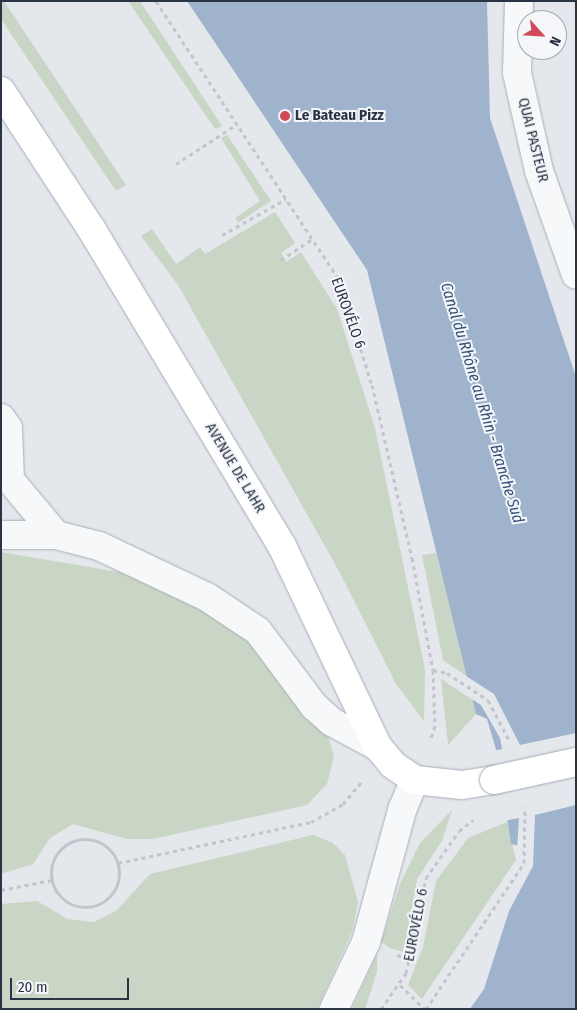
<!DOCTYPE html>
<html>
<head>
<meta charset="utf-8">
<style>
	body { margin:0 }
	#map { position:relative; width:577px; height:1010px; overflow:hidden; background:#e4e7ec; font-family:"Fira Sans Condensed",sans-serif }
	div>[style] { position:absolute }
	.green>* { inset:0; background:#c9d6c5 }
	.water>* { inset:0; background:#9fb4cc }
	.pier>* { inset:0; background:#e4e7ec }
	.path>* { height:3px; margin-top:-1.5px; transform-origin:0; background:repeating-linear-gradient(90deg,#c2c5cb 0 4px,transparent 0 8px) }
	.path>.ring { margin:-1.5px; padding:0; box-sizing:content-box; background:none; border:3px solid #c2c5cb; border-radius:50% }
	.roads { filter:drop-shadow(0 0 1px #a9aeb7) drop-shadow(0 0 1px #a9aeb7) }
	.minor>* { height:28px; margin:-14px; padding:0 14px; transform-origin:14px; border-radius:14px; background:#f7f8fa }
	.major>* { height:28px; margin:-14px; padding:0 14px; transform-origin:14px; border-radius:14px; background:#fff }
	.bridges { filter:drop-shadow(0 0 1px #a3abb8) drop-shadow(0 0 1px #a3abb8) }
	.major-bridge>* { height:28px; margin:-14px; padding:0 14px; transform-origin:14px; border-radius:14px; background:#fff }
	.dots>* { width:14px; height:14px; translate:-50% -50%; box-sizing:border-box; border:2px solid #f4f6f9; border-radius:50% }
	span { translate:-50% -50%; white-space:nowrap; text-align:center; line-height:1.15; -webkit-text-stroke:4px #f4f6f9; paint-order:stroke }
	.poi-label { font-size:15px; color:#2b3445; font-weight:700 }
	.left { translate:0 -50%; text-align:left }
	.street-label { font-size:15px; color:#2b3445 }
	.water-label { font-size:16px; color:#34527a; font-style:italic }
	.frame { position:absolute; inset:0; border:2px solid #2b3445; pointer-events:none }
	.north { position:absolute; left:517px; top:10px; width:50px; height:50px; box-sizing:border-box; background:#f4f6f9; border:1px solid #a4a8b1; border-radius:50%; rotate:116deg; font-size:14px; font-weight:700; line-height:20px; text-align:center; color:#2b3445 }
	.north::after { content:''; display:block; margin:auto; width:18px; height:22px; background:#d1495b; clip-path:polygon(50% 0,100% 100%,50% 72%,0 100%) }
	.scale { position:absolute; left:10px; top:978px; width:119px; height:22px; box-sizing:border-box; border:2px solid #2b3445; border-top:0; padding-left:6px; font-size:15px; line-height:18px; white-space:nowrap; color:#2b3445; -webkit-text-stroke:4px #f4f6f9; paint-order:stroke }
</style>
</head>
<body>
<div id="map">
	<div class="green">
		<div style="clip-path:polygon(1px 1px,4px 1px,126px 185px,116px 191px,1px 19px)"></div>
		<div style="clip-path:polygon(128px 1px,140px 1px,222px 126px,215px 129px)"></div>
		<div style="clip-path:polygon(227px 135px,271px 201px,238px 223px,235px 218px,260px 201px,221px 138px)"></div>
		<div style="clip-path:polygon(275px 212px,295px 243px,281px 253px,286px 262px,301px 252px,337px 309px,375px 428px,425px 669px,424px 721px,396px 684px,340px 573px,178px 285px,141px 236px,152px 229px,176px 264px,200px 247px,205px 254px)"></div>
		<div style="clip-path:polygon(1px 552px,130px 574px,182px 592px,234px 626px,265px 655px,327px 732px,334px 757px,327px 784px,307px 805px,153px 839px,127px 839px,73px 824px,50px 838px,33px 864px,1px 874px)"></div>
		<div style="clip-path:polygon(436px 553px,469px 678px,443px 660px,422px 555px)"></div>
		<div style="clip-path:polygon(441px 679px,473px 700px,476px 714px,448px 745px)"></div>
		<div style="clip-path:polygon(452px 810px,442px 841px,417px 879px,404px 952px,390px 948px,381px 942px,400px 884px,420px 843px)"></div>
		<div style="clip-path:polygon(507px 822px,516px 860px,422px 999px,408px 985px,423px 947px,436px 881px,468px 838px)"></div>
		<div style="clip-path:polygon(313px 835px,333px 843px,345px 855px,358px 902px,352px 932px,317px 1009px,1px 1009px,1px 904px,37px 901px,68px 919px,94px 922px,116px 911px,150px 874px)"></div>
		<div style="clip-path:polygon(377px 954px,377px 972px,365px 1009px,352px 1009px)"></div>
	</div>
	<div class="water">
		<div style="clip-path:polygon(187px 1px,487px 1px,490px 118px,576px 377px,576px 1009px,470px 1009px,484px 989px,509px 911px,533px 866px,533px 849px,511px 844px,497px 753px,487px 719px,476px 714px,367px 270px)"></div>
	</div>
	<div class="pier">
		<div style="clip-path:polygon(466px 676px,494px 694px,520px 745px,576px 733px,576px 805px,535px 815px,533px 866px,511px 899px,530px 865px,530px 850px,517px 848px,519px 818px,504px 821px,494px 751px,502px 749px,500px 738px,481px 705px,470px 698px)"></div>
	</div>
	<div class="path">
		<div style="left:156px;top:1px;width:334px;rotate:56.7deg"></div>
		<div style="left:339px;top:280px;width:110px;rotate:72.6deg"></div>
		<div style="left:372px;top:385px;width:178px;rotate:77deg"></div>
		<div style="left:412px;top:558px;width:114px;rotate:79.4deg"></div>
		<div style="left:433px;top:670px;width:56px;rotate:88deg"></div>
		<div style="left:435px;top:726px;width:16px;rotate:108deg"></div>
		<div style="left:176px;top:164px;width:73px;rotate:-33.3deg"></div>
		<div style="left:222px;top:235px;width:73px;rotate:-29.4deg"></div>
		<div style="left:281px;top:260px;width:37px;rotate:-34deg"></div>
		<div style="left:433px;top:670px;width:14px;rotate:12deg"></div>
		<div style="left:447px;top:673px;width:49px;rotate:33.4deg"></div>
		<div style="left:488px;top:700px;width:45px;rotate:62.3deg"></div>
		<div class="ring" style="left:51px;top:839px;width:65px;height:65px"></div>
		<div style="left:118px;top:863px;width:197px;rotate:-12deg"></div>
		<div style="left:311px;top:822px;width:37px;rotate:-29deg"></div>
		<div style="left:343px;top:804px;width:30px;rotate:-50deg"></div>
		<div style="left:1px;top:890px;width:52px;rotate:-11.1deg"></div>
		<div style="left:397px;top:955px;width:15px;rotate:16deg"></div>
		<div style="left:400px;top:985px;width:35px;rotate:44deg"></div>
		<div style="left:381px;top:1009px;width:44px;rotate:-55.2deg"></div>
		<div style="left:406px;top:973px;width:97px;rotate:-78.1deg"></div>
		<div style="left:426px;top:878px;width:57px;rotate:-54.9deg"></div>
		<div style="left:459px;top:831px;width:18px;rotate:-38deg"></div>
		<div style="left:426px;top:1009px;width:176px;rotate:-56.1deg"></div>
		<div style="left:524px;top:863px;width:56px;rotate:-89deg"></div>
	</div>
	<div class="roads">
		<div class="minor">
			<div style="left:519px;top:1px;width:72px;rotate:91.6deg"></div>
			<div style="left:517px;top:73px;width:100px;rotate:77.3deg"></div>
			<div style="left:539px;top:171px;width:110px;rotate:70.4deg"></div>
			<div style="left:1px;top:418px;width:12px;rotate:55deg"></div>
			<div style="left:8px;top:428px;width:52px;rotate:87.8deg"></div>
			<div style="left:10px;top:480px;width:72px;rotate:50.1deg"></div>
			<div style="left:1px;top:535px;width:55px"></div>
			<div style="left:56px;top:535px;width:44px;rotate:14.3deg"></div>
			<div style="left:99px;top:546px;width:119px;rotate:25.3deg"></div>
			<div style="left:207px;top:597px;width:61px;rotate:33.7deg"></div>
			<div style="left:258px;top:631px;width:94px;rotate:53.3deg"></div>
			<div style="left:314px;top:706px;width:24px;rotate:42deg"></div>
			<div style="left:332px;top:722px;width:52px;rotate:28.5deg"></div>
			<div style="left:334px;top:1009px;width:74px;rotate:-64.5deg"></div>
			<div style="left:366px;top:942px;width:137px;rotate:-74.7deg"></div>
			<div style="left:402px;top:810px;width:33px;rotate:-67deg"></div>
		</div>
		<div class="major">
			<div style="left:1px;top:91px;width:166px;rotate:56.8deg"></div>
			<div style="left:92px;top:230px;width:369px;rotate:59deg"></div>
			<div style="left:282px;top:546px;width:223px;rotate:64.5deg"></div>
			<div style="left:378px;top:747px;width:23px;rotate:50deg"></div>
			<div style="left:393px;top:765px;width:27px;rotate:34deg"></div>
			<div style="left:415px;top:780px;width:47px;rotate:6.1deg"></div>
			<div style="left:462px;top:785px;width:32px;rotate:-9deg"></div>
		</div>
	</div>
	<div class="bridges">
		<div class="major-bridge">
			<div style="left:494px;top:780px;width:84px;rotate:-12.4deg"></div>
		</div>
	</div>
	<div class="dots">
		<div style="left:285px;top:116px;background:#d1495b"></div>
	</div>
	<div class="poi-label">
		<span class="left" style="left:295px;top:116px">Le Bateau Pizz</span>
	</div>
	<div class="street-label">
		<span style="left:533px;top:140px;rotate:76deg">QUAI PASTEUR</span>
		<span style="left:348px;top:313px;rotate:70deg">EUROVÉLO 6</span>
		<span style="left:235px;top:468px;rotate:59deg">AVENUE DE LAHR</span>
		<span style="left:416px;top:925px;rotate:-79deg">EUROVÉLO 6</span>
	</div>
	<div class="water-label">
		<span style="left:482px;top:403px;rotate:73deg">Canal du Rhône au Rhin - Branche Sud</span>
	</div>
	<div class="frame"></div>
	<div class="north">N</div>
	<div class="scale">20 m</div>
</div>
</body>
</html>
